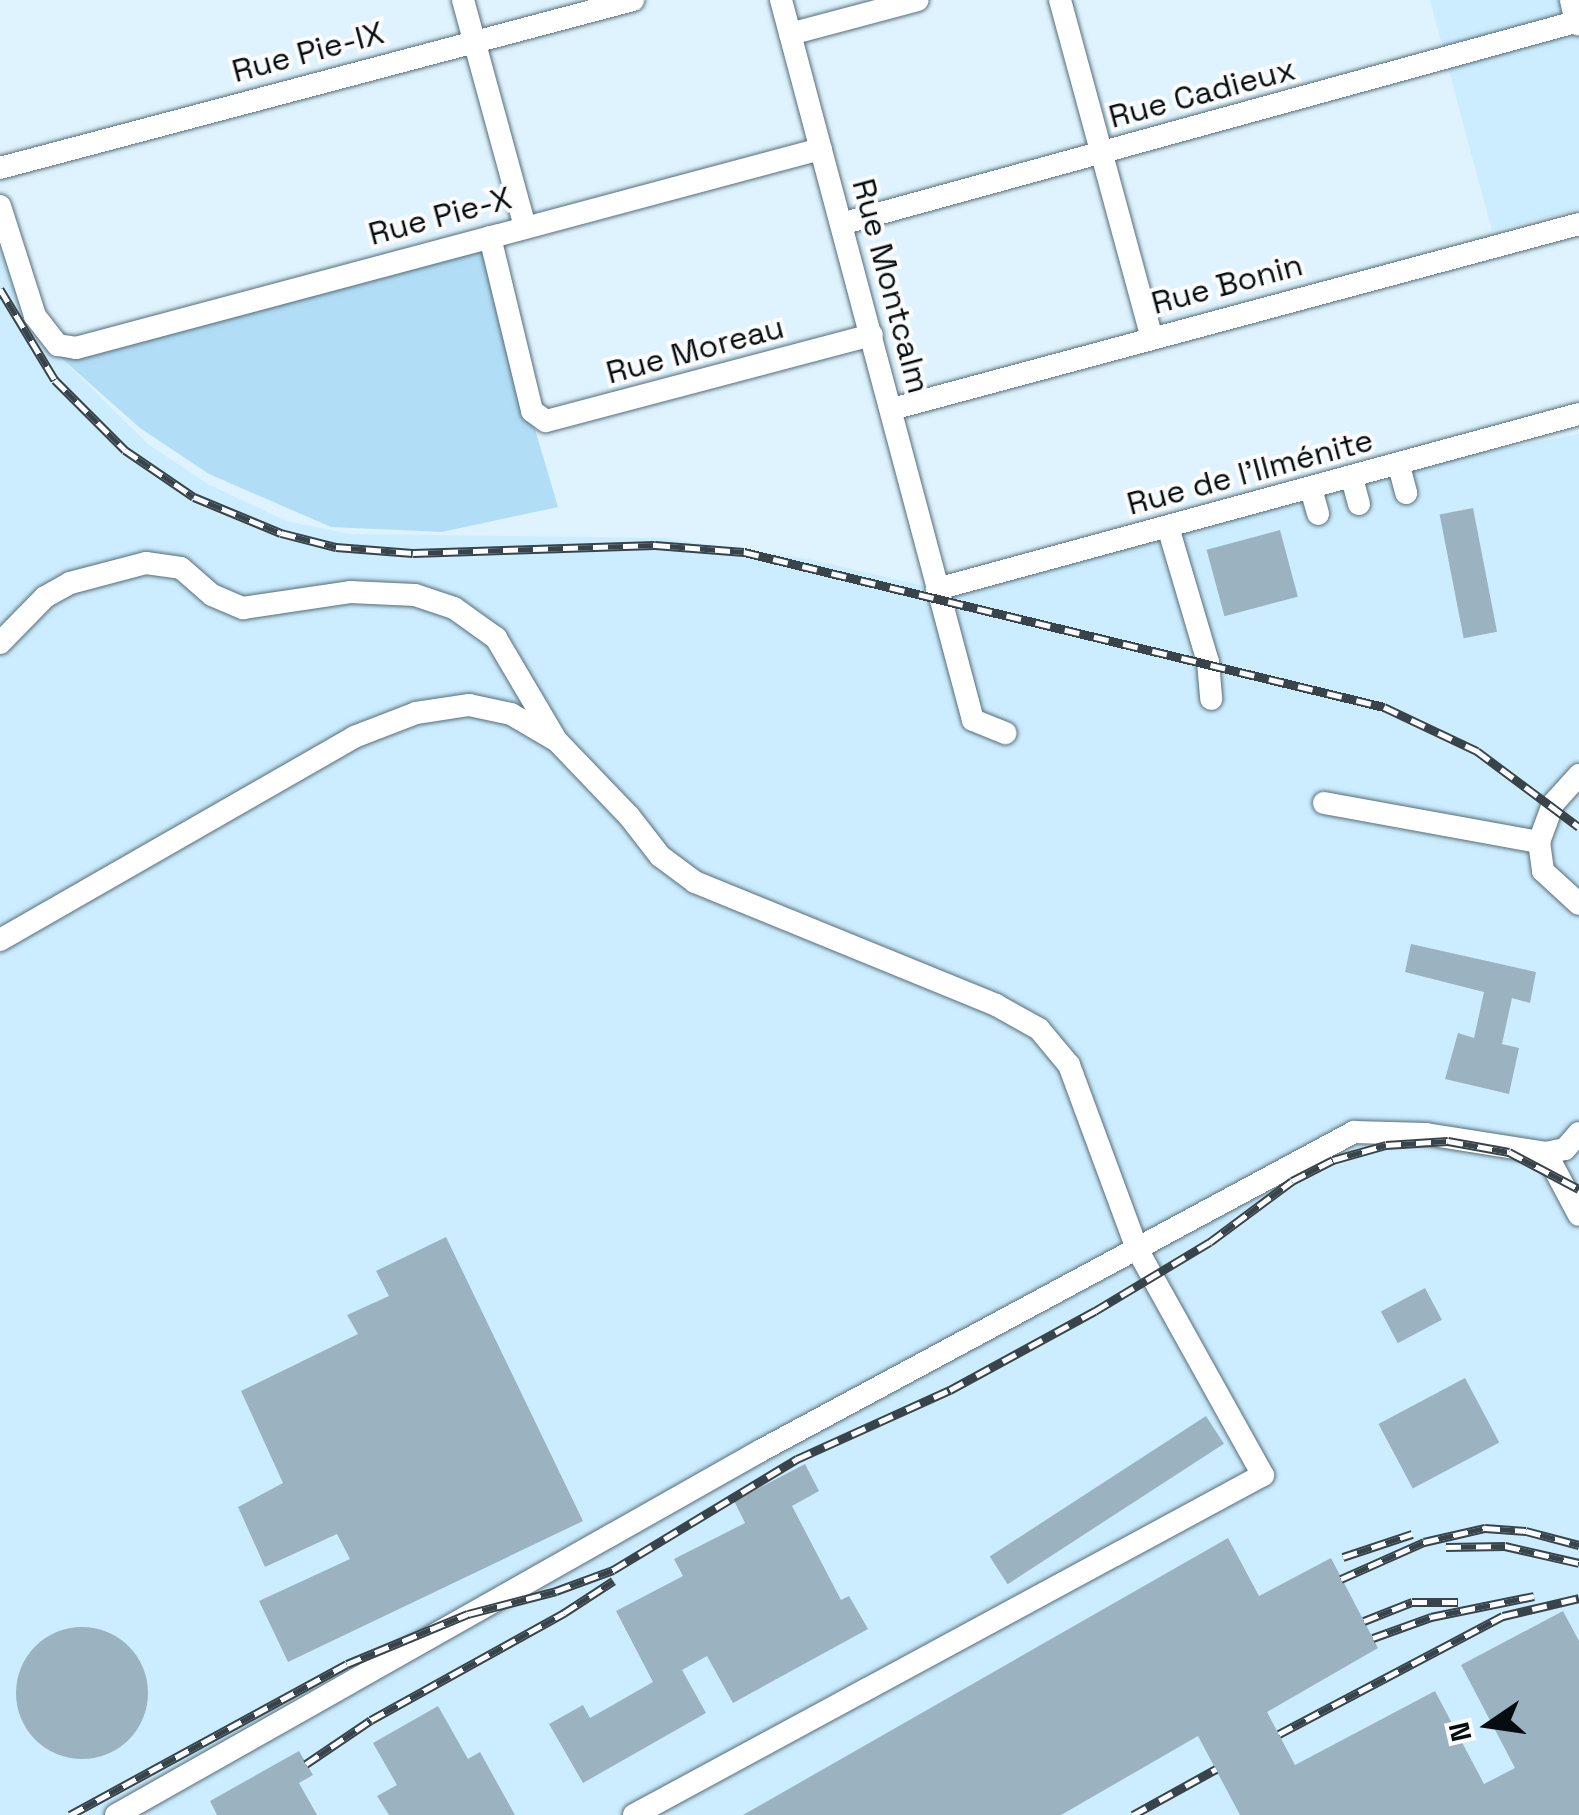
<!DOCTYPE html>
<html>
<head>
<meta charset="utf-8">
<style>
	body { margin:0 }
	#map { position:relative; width:1579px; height:1815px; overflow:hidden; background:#def3fd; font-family:"Space Grotesk",sans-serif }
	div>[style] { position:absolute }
	.built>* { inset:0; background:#ccedff }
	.green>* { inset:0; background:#b1def6 }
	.building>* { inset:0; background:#9bb3c0; transform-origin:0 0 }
	.round { border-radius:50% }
	.roads { filter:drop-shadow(0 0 2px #566d78) drop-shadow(0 0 2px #566d78) }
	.minor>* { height:22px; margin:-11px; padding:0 11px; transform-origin:11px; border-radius:11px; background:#fff }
	.major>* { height:28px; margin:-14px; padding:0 14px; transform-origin:14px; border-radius:14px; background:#fff }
	.rail>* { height:9px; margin-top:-4.5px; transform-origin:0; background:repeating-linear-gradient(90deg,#fcfcfc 0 15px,#39444a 0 30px); box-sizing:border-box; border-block:2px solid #39444a }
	span { translate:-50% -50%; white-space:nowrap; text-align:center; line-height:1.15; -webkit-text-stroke:8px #fcfcfc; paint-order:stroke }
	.street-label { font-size:32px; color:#050d11 }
	.north { position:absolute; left:1439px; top:1675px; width:100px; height:100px; -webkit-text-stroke:8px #fcfcfc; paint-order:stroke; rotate:257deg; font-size:28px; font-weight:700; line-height:40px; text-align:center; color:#050d11 }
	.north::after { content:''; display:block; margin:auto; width:35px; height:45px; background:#050d11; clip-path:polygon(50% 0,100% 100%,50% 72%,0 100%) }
</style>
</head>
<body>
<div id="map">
	<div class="built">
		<div style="clip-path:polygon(1430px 0,1579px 0,1579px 209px,1492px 231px)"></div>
		<div style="clip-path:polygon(0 234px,28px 326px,148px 444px,208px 484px,286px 521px,350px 534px,663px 538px,808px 559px,937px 589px,1479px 453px,1579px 434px,1579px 1815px,0 1815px)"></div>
	</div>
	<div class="green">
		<div style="clip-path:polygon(479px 239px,558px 507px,442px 532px,331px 527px,209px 474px,140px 428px,60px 357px)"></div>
	</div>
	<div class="building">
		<div style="left:1473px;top:508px;width:126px;height:34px;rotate:79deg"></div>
		<div style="left:1280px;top:530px;width:69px;height:76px;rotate:75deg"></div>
		<div style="clip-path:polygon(1411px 944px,1536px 972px,1530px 1003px,1512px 998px,1502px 1044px,1519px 1048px,1509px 1094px,1445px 1079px,1458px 1033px,1474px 1038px,1484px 992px,1405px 972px)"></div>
		<div style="clip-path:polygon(446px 1237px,583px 1521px,288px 1662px,259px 1601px,350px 1559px,337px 1534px,265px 1567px,238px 1507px,283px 1483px,241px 1391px,358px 1334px,347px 1315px,389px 1296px,376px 1271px)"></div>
		<div style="left:1425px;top:1288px;width:36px;height:50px;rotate:62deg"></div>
		<div style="left:1465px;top:1378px;width:73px;height:98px;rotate:62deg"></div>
		<div style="left:1206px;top:1416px;width:33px;height:258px;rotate:57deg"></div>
		<div style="clip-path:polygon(805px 1464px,819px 1491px,792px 1506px,841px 1600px,849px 1596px,868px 1629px,733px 1703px,707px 1656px,682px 1670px,706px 1713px,583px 1783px,549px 1724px,583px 1705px,590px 1718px,653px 1682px,616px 1611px,683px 1576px,674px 1559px,745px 1523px,734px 1501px)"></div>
		<div style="clip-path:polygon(1228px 1538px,1259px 1596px,1331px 1558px,1378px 1648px,1267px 1712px,1295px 1765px,1435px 1691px,1484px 1784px,1515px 1768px,1461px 1665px,1563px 1611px,1579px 1641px,1579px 1815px,1240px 1815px,1198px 1736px,1061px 1815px,743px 1815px)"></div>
		<div class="round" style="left:16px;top:1627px;width:132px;height:132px"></div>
		<div style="clip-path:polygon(438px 1706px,468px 1759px,480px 1752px,515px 1815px,389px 1815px,377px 1796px,397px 1785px,373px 1743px)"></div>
		<div style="clip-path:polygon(299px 1751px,313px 1775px,299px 1783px,317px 1815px,217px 1815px,210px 1801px)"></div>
	</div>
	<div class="roads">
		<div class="minor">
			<div style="left:463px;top:0;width:235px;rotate:74.7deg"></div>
			<div style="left:781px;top:0;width:745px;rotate:75.07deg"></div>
			<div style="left:973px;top:720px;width:35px;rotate:22deg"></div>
			<div style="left:1060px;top:0;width:350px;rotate:74.8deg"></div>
			<div style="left:790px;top:34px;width:132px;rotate:-14.9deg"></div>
			<div style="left:0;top:168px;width:655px;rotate:-14.86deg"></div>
			<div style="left:0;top:206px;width:115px;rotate:72.3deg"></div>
			<div style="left:35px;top:316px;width:37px;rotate:52deg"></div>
			<div style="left:58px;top:345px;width:18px;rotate:9deg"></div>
			<div style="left:76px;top:348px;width:771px;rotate:-14.96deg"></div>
			<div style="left:841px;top:224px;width:765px;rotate:-15.38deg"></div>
			<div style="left:490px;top:237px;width:179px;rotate:76.4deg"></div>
			<div style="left:532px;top:411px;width:17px;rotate:36deg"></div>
			<div style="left:546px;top:421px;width:337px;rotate:-14.8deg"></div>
			<div style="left:892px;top:409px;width:711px;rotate:-15.07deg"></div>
			<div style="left:1399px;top:466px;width:28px;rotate:75deg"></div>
			<div style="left:1352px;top:478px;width:27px;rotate:75deg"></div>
			<div style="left:1311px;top:489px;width:26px;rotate:74deg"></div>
			<div style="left:1168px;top:527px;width:141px;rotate:73.5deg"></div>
			<div style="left:1208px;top:662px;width:37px;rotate:85deg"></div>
			<div style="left:937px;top:589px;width:665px;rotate:-15.25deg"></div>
			<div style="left:0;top:643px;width:64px;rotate:-45.6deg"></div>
			<div style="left:45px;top:597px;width:29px;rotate:-29deg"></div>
			<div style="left:70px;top:583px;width:79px;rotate:-14.7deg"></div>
			<div style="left:146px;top:563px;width:35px;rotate:8deg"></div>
			<div style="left:181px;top:568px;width:41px;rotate:41.1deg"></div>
			<div style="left:212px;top:595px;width:34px;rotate:23deg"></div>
			<div style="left:243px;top:608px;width:108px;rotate:-8.5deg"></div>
			<div style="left:350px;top:592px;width:65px;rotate:2.6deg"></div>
			<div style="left:415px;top:595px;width:41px;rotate:18.4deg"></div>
			<div style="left:454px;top:608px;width:52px;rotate:35.5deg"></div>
			<div style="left:496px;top:638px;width:116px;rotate:59.5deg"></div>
			<div style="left:1579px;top:775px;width:39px;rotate:132deg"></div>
			<div style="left:1553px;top:804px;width:40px;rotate:110.2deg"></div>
			<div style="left:1539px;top:842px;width:29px;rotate:82deg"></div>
			<div style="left:1543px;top:871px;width:49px;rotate:42.5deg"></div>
			<div style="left:1324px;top:803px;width:219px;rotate:10.3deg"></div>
			<div style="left:0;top:940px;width:408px;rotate:-29.8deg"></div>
			<div style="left:354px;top:737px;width:66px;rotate:-21.2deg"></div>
			<div style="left:416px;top:713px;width:54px;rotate:-8.6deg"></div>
			<div style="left:469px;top:705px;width:43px;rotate:12.1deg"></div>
			<div style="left:511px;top:714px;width:53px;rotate:30.4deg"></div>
			<div style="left:557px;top:741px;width:104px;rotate:46.2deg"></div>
			<div style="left:629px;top:816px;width:51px;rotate:52.2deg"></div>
			<div style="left:660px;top:856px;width:44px;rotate:36.6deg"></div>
			<div style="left:695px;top:882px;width:325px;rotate:22.2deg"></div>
			<div style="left:996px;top:1005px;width:49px;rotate:29.2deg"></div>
			<div style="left:1039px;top:1029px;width:47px;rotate:50.2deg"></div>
			<div style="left:1069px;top:1065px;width:196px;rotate:69.7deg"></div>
			<div style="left:1137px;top:1249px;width:259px;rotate:60.9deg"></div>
			<div style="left:1263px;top:1475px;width:715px;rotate:151.61deg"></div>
			<div style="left:1546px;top:1153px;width:70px;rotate:62deg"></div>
			<div style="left:116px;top:1815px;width:740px;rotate:-29.48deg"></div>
			<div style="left:760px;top:1451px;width:674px;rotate:-28.24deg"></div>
			<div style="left:1354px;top:1132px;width:72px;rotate:1.6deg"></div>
			<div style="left:1426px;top:1134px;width:121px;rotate:9deg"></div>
			<div style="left:1546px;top:1153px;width:19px;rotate:-12deg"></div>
			<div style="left:1565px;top:1149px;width:21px;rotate:-49deg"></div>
		</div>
		<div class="major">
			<div style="left:1574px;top:0;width:22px;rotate:77deg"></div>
		</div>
	</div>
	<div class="rail">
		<div style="left:0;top:289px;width:106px;rotate:58.9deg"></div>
		<div style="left:55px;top:380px;width:99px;rotate:45deg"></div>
		<div style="left:125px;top:450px;width:83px;rotate:34.3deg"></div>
		<div style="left:194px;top:497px;width:94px;rotate:22.5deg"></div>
		<div style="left:281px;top:533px;width:57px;rotate:14.3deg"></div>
		<div style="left:336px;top:547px;width:77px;rotate:4.5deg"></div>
		<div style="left:413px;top:553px;width:242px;rotate:-1.9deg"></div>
		<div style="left:655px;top:545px;width:89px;rotate:4.5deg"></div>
		<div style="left:744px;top:552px;width:659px;rotate:13.61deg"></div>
		<div style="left:1384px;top:707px;width:103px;rotate:25.3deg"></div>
		<div style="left:1477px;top:751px;width:127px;rotate:36.7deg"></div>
		<div style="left:1446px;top:1547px;width:59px;rotate:-1deg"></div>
		<div style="left:1505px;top:1546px;width:76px;rotate:12.9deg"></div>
		<div style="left:1343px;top:1557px;width:73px;rotate:-18.4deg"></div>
		<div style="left:1341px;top:1579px;width:91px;rotate:-24deg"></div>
		<div style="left:1424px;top:1542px;width:63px;rotate:-12.9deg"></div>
		<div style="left:1485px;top:1528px;width:41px;rotate:4.2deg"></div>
		<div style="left:1526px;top:1531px;width:55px;rotate:14.8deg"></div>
		<div style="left:1364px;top:1621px;width:52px;rotate:-21.6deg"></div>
		<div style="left:1412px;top:1602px;width:46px"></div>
		<div style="left:1373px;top:1638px;width:62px;rotate:-19.9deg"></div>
		<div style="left:1431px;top:1617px;width:105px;rotate:-11.5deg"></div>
		<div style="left:1279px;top:1734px;width:253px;rotate:-27.8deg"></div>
		<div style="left:1503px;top:1616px;width:78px;rotate:-13.3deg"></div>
		<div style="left:306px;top:1764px;width:78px;rotate:-34.1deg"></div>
		<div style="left:371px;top:1720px;width:221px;rotate:-29deg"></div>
		<div style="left:564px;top:1613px;width:59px;rotate:-33.1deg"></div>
		<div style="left:70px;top:1815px;width:315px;rotate:-28.6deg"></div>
		<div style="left:347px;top:1664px;width:131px;rotate:-22.5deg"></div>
		<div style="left:468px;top:1614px;width:91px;rotate:-14.6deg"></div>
		<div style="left:556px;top:1591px;width:61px;rotate:-20.2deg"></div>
		<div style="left:613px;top:1570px;width:215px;rotate:-31.1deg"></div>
		<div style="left:797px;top:1459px;width:168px;rotate:-24.3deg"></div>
		<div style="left:950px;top:1390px;width:165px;rotate:-28.6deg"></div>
		<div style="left:1095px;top:1311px;width:134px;rotate:-31deg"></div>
		<div style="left:1210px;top:1242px;width:102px;rotate:-36.6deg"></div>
		<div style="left:1292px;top:1181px;width:46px;rotate:-27.1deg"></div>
		<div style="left:1333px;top:1160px;width:55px;rotate:-15.8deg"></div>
		<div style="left:1386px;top:1145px;width:62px;rotate:-3.7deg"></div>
		<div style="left:1448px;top:1141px;width:62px;rotate:10.2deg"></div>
		<div style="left:1509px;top:1152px;width:79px;rotate:27.9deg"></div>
		<div style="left:1133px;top:1815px;width:95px;rotate:-29deg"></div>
	</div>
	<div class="street-label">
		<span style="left:308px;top:52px;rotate:-15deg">Rue Pie-IX</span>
		<span style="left:1202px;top:93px;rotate:-15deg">Rue Cadieux</span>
		<span style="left:440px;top:216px;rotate:-15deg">Rue Pie-X</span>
		<span style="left:1227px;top:284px;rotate:-15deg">Rue Bonin</span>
		<span style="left:891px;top:286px;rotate:75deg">Rue Montcalm</span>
		<span style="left:695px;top:350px;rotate:-15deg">Rue Moreau</span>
		<span style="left:1250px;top:472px;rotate:-15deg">Rue de l'Ilménite</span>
	</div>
	<div class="north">N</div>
</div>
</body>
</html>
